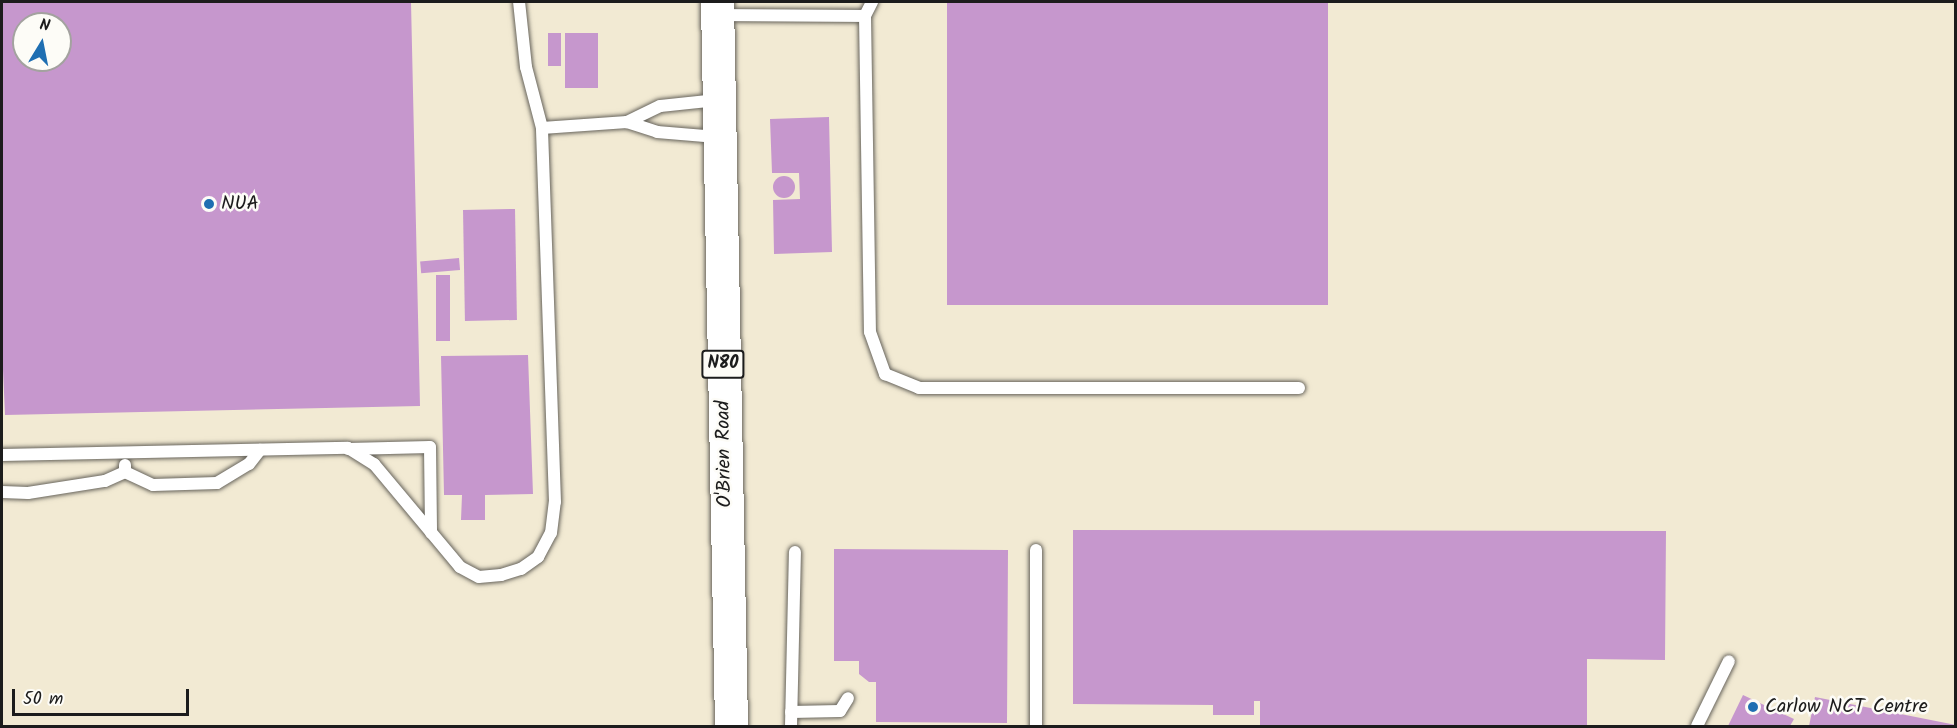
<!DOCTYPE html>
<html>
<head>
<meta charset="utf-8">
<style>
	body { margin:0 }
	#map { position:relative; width:1957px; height:728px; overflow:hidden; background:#f2ead3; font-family:Kalam,sans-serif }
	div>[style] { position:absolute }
	.building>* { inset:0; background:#c697cd; transform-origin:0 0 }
	.round { border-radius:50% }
	.roads { filter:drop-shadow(0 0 2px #67645c) drop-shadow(0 0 2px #67645c) }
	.lane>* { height:12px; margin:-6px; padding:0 6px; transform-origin:6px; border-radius:6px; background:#fff }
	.primary>* { height:33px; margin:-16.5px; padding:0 16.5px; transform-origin:16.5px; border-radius:16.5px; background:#fff }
	.dots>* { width:16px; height:16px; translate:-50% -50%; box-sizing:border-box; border:3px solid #fdfcf7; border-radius:50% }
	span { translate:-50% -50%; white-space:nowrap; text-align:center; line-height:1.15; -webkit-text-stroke:5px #fdfcf7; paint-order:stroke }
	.shield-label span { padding:2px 4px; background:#fdfcf7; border:2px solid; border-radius:4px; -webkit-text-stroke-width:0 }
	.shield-label { font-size:18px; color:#1c1c1c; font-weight:700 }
	.poi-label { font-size:20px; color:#1c1c1c }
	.left { translate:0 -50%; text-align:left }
	.street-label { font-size:20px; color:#1c1c1c }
	.frame { position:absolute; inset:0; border:3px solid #1c1c1c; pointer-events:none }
	.north { position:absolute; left:12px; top:12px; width:60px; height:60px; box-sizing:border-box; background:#fdfcf7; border:2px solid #a3a29f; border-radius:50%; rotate:10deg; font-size:16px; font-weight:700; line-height:24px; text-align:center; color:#1c1c1c }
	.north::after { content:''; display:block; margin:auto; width:21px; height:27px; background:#1f6fb2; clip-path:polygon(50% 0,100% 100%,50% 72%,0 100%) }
	.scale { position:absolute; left:12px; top:689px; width:177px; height:27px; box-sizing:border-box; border:3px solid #1c1c1c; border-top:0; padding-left:8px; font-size:18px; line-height:21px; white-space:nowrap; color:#1c1c1c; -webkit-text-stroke:4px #fdfcf7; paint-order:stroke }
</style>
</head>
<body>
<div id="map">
	<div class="building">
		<div style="clip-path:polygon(evenodd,2px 2px,411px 2px,420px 406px,5px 415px,2px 347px,2px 2px,24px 24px,60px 24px,60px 60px,24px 60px,24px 24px)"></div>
		<div style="left:947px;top:2px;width:381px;height:303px"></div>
		<div style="left:548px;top:33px;width:13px;height:33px"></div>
		<div style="left:565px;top:33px;width:33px;height:55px"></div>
		<div style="clip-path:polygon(829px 117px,832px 252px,774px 254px,773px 200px,800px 199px,799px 173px,772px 173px,770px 119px)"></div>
		<div class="round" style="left:773px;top:176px;width:22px;height:22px"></div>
		<div style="left:515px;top:209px;width:111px;height:52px;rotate:89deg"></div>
		<div style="left:459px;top:258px;width:12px;height:39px;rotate:85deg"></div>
		<div style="left:436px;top:275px;width:14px;height:66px"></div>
		<div style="clip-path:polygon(528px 355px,533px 494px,485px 495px,485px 520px,461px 520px,462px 495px,444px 495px,441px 356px)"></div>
		<div style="clip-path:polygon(1073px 530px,1666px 531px,1665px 660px,1587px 659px,1587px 726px,1260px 726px,1260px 701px,1254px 701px,1254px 715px,1213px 715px,1213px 705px,1073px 704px)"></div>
		<div style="clip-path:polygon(834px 549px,1008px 550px,1007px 723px,876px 722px,876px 682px,869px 682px,859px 674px,859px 661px,834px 661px)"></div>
		<div style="clip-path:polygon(1743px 695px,1794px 719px,1790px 726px,1728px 726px)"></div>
		<div style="clip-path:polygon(1815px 697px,1956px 725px,1956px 726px,1809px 726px)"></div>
	</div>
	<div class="roads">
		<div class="lane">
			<div style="left:872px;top:2px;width:16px;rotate:117deg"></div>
			<div style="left:865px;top:16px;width:316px;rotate:89.1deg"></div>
			<div style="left:870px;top:332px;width:45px;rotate:70.3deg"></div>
			<div style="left:885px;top:374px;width:37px;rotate:22deg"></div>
			<div style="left:919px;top:388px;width:380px"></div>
			<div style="left:719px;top:15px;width:146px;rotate:0.4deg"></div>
			<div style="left:717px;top:100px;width:57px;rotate:174deg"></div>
			<div style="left:660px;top:106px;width:37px;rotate:154deg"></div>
			<div style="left:627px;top:122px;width:32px;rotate:18deg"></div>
			<div style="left:657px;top:132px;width:60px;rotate:4.8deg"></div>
			<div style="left:542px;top:128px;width:85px;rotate:-4deg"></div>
			<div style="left:348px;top:449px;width:82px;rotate:-1.4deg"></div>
			<div style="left:430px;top:447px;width:86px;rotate:89.3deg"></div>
			<div style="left:2px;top:455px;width:346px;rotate:-1.2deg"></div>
			<div style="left:348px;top:448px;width:31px;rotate:32deg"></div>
			<div style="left:374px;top:464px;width:134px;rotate:50.1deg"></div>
			<div style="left:460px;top:567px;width:21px;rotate:28deg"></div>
			<div style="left:479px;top:577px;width:22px;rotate:-5deg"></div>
			<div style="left:501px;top:575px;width:21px;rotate:-17deg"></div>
			<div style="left:521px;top:569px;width:21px;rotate:-35deg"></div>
			<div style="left:538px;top:557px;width:27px;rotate:-62deg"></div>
			<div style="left:551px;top:533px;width:31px;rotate:-83deg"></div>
			<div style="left:555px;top:502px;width:374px;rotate:-92deg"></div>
			<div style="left:542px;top:128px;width:63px;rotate:-104.7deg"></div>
			<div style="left:526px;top:67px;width:65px;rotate:-96.1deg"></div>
			<div style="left:125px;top:472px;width:31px;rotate:25deg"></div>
			<div style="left:153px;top:485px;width:64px;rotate:-1.8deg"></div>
			<div style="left:217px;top:483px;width:37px;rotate:-31deg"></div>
			<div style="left:249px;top:464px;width:18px;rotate:-52deg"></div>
			<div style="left:2px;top:492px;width:26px;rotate:2deg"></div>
			<div style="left:28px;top:493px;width:78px;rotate:-8.9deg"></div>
			<div style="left:105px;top:481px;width:22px;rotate:-24deg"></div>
			<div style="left:125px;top:472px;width:7px;rotate:-90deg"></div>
			<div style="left:791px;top:712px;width:49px;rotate:-1.2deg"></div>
			<div style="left:840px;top:711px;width:15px;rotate:-58deg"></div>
			<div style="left:791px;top:726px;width:174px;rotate:-88.7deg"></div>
			<div style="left:1036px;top:726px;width:176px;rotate:-90deg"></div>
			<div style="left:1697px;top:726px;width:72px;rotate:-63.8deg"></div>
		</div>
		<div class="primary">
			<div style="left:717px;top:2px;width:724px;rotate:88.89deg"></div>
		</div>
	</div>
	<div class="dots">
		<div style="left:209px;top:204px;background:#1f6fb2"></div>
		<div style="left:1753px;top:707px;background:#1f6fb2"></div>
	</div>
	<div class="shield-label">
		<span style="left:723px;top:364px">N80</span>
	</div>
	<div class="poi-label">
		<span class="left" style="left:221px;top:204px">NUA</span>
		<span class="left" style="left:1765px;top:707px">Carlow NCT Centre</span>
	</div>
	<div class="street-label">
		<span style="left:725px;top:454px;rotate:-91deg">O'Brien Road</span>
	</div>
	<div class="frame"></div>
	<div class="north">N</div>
	<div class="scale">50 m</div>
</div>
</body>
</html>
